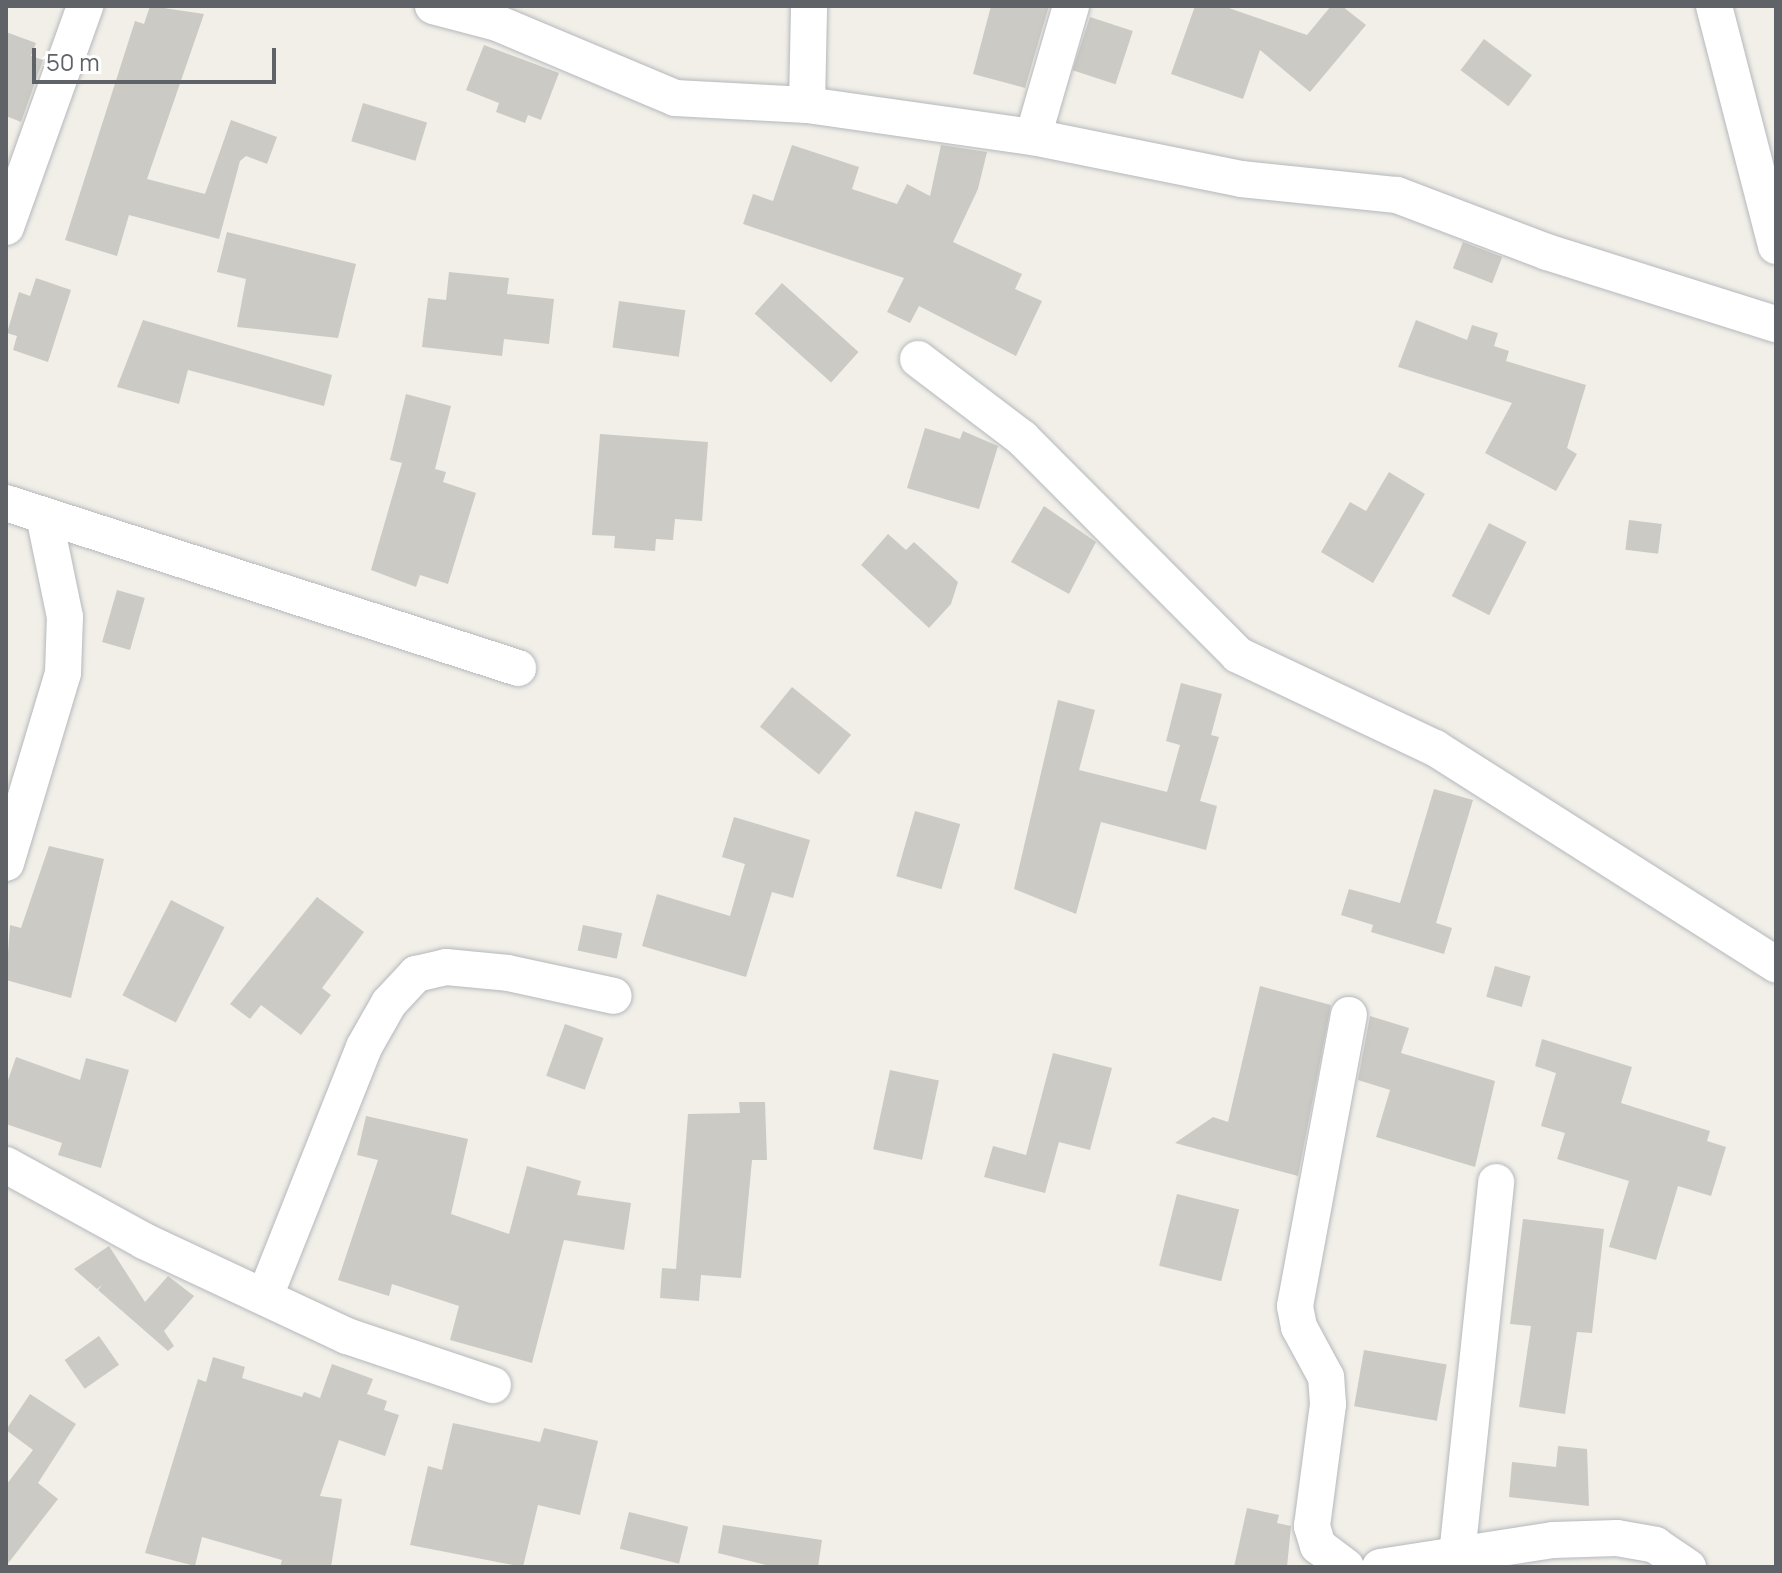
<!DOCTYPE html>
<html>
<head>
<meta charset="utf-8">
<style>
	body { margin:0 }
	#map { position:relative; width:1782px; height:1573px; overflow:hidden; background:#f1efe8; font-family:Manrope,sans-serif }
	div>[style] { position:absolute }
	.building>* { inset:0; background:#cccac5; transform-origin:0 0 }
	.roads { filter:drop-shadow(0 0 2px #b5b8bc) drop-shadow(0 0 2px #b5b8bc) }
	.street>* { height:36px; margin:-18px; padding:0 18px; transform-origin:18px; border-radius:18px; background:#fff }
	span { translate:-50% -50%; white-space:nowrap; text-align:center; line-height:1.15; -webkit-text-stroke:6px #fff; paint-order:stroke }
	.frame { position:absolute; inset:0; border:8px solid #5f6368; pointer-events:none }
	.scale { position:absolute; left:32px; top:48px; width:244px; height:36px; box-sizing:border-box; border:4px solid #5f6368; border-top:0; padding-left:10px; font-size:24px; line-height:28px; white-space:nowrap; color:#5f6368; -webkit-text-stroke:6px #fff; paint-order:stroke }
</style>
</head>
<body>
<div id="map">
	<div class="building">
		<div style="clip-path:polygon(150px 6px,204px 14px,147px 179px,205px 194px,231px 120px,277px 137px,267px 164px,246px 156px,240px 161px,219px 239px,129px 215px,117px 256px,65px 240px,135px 21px,144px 24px)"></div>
		<div style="clip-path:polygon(991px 6px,1049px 6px,1025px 88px,973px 74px)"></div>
		<div style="clip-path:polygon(1195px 6px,1223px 6px,1307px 35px,1331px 6px,1342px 6px,1366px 25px,1310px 92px,1260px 50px,1243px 99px,1171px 74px)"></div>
		<div style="left:1090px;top:17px;width:45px;height:56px;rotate:18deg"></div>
		<div style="clip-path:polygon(6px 32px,36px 43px,31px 56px,43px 60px,21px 122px,6px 116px)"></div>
		<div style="left:1484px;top:39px;width:60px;height:39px;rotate:37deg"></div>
		<div style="clip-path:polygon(484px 45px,559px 73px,541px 120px,528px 115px,525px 123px,496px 112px,499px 103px,466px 90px)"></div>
		<div style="left:363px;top:103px;width:67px;height:40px;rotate:17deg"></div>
		<div style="clip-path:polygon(792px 145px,859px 167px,852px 189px,897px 204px,907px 184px,930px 196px,941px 145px,987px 152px,978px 189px,953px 242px,1022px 274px,1015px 289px,1042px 301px,1016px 356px,919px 306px,910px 323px,887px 312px,904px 278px,743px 224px,753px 194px,773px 201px)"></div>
		<div style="clip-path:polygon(227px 232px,356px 264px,338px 338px,237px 327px,246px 279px,217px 272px)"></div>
		<div style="left:1463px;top:242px;width:42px;height:28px;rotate:21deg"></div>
		<div style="clip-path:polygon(449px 272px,509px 278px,507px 294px,554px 299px,549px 344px,504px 339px,502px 356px,422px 347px,428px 298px,446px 300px)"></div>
		<div style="clip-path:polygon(36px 278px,71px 290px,48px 362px,13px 350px,17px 336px,7px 333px,19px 292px,30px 296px)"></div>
		<div style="left:782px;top:283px;width:103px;height:41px;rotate:42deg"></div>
		<div style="left:619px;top:301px;width:67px;height:47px;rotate:8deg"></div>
		<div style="clip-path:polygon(143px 320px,332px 375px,324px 406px,188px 370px,179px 404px,117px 387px)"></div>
		<div style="clip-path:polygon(1416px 320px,1467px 340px,1472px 325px,1498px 333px,1494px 346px,1509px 351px,1506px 361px,1586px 385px,1567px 448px,1577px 454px,1556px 491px,1485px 453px,1512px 403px,1398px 367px)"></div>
		<div style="clip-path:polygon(406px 394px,451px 406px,435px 469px,446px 472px,443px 482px,476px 493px,448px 584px,420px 575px,416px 587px,371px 570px,402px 463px,390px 460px)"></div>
		<div style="clip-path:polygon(925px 428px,960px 439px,963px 431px,998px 446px,979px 509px,907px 488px)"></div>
		<div style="clip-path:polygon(600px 434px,708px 442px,702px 521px,675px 519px,673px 540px,656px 539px,655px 551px,614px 548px,615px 536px,592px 535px)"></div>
		<div style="clip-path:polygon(1389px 472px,1425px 494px,1373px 583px,1321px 552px,1350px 502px,1366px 511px)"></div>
		<div style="clip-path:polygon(1044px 506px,1096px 542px,1069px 594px,1011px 562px)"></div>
		<div style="left:1629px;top:520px;width:33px;height:30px;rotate:7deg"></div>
		<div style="left:1489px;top:523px;width:42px;height:82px;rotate:27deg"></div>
		<div style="clip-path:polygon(888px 534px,906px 550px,914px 542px,958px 582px,951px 604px,929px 628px,861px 565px)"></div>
		<div style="left:117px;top:590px;width:29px;height:54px;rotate:16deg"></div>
		<div style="clip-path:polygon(1181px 683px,1222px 694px,1211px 735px,1219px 737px,1200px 801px,1217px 806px,1206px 850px,1101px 822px,1076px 914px,1014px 889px,1058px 700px,1095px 710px,1079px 770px,1167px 792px,1180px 745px,1166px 741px)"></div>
		<div style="left:792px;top:687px;width:76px;height:51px;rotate:39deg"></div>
		<div style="clip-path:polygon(1434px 789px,1473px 800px,1436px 923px,1452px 928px,1444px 954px,1371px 932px,1373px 925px,1341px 915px,1349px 889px,1400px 903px)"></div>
		<div style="left:915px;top:811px;width:47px;height:68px;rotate:16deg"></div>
		<div style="clip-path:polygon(734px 817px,810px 840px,793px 898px,772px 892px,746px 977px,642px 946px,657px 894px,730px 916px,745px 864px,722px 857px)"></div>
		<div style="clip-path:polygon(49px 846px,104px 859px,71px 998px,6px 980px,10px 925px,21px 928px)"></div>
		<div style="clip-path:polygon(317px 897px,364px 932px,322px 988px,331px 995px,301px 1035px,261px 1005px,250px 1019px,230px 1004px)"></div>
		<div style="left:171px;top:900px;width:60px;height:107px;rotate:27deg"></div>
		<div style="left:583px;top:925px;width:40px;height:26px;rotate:12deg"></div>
		<div style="left:1495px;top:966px;width:37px;height:32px;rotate:16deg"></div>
		<div style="clip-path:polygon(1260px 986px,1331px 1005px,1298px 1176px,1175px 1143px,1213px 1117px,1228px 1122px)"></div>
		<div style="clip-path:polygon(1370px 1016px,1409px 1028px,1401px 1053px,1495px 1081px,1475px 1167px,1376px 1137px,1390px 1090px,1358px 1080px)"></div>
		<div style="left:565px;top:1024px;width:41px;height:55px;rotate:20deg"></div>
		<div style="clip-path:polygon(1542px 1039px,1632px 1067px,1621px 1103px,1710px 1131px,1707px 1141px,1726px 1147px,1711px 1196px,1678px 1186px,1656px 1260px,1609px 1247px,1629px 1181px,1557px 1159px,1565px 1133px,1541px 1126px,1556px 1073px,1535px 1066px)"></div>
		<div style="clip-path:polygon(1053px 1053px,1112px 1068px,1090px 1150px,1059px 1142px,1045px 1193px,984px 1177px,993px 1146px,1026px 1155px)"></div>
		<div style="clip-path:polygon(16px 1057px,80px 1080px,86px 1058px,129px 1070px,101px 1168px,58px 1155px,62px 1143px,6px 1124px,6px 1086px)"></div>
		<div style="left:890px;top:1070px;width:50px;height:81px;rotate:12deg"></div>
		<div style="clip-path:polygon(739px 1102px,765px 1102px,767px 1160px,752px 1160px,741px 1278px,701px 1275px,699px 1301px,660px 1298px,662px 1268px,676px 1269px,688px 1114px,740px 1113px)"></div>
		<div style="clip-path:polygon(366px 1116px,468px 1139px,451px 1214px,509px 1234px,527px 1166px,581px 1181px,577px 1195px,631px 1203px,624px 1250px,564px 1240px,532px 1363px,450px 1340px,459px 1306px,392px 1284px,389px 1296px,338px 1280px,378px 1160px,357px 1155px)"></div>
		<div style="left:1177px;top:1194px;width:64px;height:74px;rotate:14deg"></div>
		<div style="clip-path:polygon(1523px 1219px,1604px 1229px,1592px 1333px,1577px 1332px,1565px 1414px,1519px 1407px,1531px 1326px,1510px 1324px)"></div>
		<div style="clip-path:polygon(109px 1246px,145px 1302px,168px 1276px,194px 1296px,164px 1331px,174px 1346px,168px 1351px,98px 1290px,102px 1285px,97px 1289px,74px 1269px)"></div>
		<div style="left:99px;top:1336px;width:35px;height:42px;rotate:55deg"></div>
		<div style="left:1364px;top:1350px;width:84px;height:57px;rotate:10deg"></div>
		<div style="clip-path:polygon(213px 1357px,245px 1367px,242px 1378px,302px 1397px,304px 1392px,320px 1398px,332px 1364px,373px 1379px,367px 1394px,387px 1401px,384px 1410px,399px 1415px,385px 1456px,339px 1440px,320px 1496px,342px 1499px,331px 1567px,280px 1567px,282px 1560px,202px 1537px,195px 1566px,145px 1553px,198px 1379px,206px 1382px)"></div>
		<div style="clip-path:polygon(30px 1394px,76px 1424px,38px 1483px,58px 1499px,6px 1566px,6px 1485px,33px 1450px,6px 1430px)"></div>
		<div style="clip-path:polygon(453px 1423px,540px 1442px,544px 1428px,598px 1441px,580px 1515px,538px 1505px,523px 1567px,410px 1545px,428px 1466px,442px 1470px)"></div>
		<div style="clip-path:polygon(1558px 1446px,1587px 1449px,1589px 1506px,1509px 1497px,1512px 1462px,1556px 1467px)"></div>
		<div style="clip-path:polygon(1247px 1508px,1279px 1515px,1277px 1523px,1291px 1526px,1287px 1567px,1234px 1567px)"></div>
		<div style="left:629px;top:1512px;width:61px;height:38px;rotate:14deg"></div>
		<div style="clip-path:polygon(723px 1525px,822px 1540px,818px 1567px,774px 1567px,718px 1553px)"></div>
	</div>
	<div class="roads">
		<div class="street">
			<div style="left:433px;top:6px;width:66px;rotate:14.9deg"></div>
			<div style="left:497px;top:23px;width:193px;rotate:22.8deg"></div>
			<div style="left:675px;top:98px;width:132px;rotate:3deg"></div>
			<div style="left:807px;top:105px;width:228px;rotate:8.1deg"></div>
			<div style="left:1033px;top:137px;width:212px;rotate:11.4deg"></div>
			<div style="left:1241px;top:179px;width:157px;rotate:5.9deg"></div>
			<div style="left:1397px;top:195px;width:160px;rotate:20.8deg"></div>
			<div style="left:1547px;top:252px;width:240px;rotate:17.5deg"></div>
			<div style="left:1714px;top:6px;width:248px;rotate:75.5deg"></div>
			<div style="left:807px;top:105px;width:99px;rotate:-88.8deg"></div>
			<div style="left:1033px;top:137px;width:136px;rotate:-73.8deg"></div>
			<div style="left:6px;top:227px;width:235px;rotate:-70.3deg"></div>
			<div style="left:918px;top:359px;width:131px;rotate:37.2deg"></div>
			<div style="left:1022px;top:438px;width:306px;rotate:45.1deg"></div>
			<div style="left:1238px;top:655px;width:218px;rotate:25.3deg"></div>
			<div style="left:1435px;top:748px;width:404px;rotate:32.4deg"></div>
			<div style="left:6px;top:503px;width:538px;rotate:17.86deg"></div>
			<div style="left:6px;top:863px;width:198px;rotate:-73.3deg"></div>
			<div style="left:63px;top:673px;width:56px;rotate:-88deg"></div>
			<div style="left:65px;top:617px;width:103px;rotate:-101.7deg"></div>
			<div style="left:6px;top:1165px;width:158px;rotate:28.8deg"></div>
			<div style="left:144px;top:1241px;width:224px;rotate:25.1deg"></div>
			<div style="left:347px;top:1336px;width:154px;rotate:18.6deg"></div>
			<div style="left:265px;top:1296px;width:268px;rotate:-68.3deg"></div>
			<div style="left:364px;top:1047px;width:51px;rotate:-60.4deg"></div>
			<div style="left:389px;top:1003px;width:40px;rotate:-47deg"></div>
			<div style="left:416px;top:974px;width:31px;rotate:-13deg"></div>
			<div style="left:446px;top:967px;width:62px;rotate:5.5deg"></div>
			<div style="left:508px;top:973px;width:108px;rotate:12.2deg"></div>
			<div style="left:1457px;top:1555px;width:375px;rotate:-84deg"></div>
			<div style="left:1346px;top:1567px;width:35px;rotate:-143deg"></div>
			<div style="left:1318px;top:1546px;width:21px;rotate:-107deg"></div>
			<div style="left:1312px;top:1526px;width:123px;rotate:-82.5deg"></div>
			<div style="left:1328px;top:1404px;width:27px;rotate:-94deg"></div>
			<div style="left:1326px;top:1377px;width:57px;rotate:-118.4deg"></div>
			<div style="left:1299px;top:1327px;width:21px;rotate:-101deg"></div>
			<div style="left:1295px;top:1306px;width:296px;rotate:-79.5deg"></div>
			<div style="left:1380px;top:1567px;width:175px;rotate:-8.9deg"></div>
			<div style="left:1553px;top:1540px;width:64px;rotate:-1.8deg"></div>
			<div style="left:1617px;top:1538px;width:39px;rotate:10deg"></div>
			<div style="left:1655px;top:1545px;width:40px;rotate:34deg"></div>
		</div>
	</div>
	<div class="frame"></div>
	<div class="scale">50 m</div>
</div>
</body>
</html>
